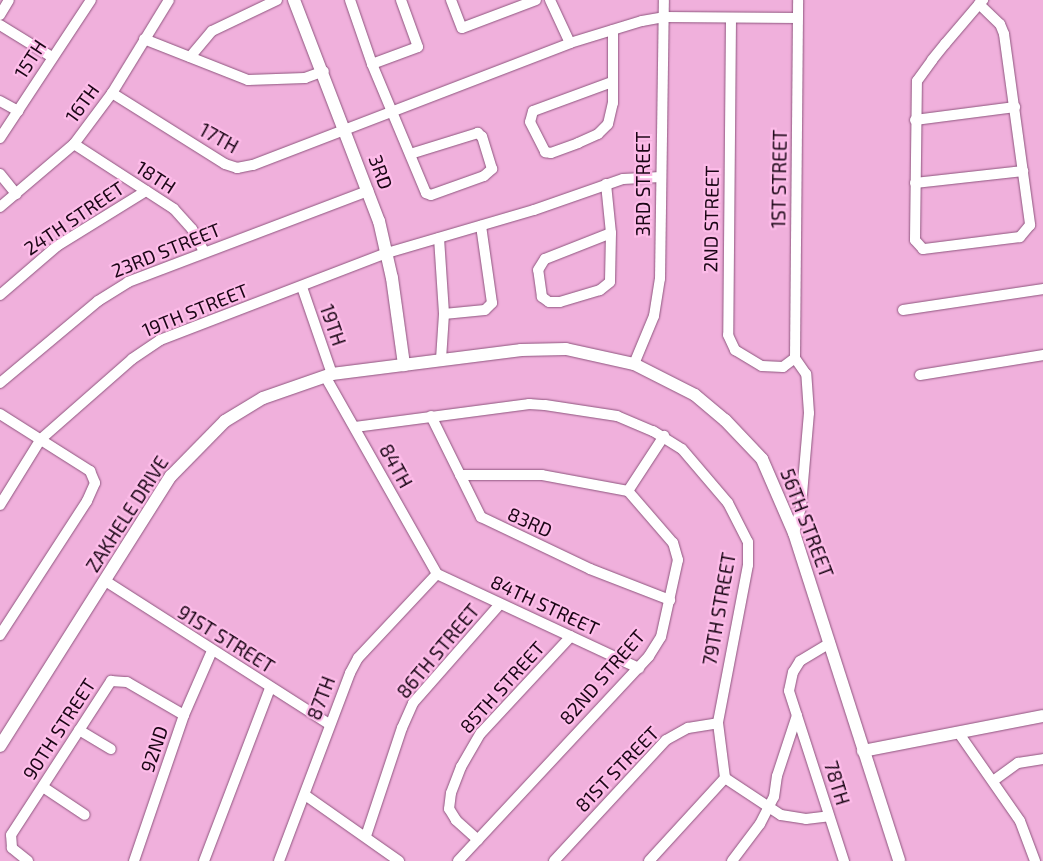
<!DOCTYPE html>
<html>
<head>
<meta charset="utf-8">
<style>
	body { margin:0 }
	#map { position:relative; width:1043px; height:861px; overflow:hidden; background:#f0b0dc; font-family:"Exo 2",sans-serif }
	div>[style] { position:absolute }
	.roads { filter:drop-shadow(0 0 1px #8e557e) drop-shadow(0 0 1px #8e557e) }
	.minor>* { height:10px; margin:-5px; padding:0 5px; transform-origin:5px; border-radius:5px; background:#fff }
	.tertiary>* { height:12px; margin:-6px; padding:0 6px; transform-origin:6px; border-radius:6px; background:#fff }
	span { translate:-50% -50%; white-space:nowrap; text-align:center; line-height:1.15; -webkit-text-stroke:4.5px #fdbce9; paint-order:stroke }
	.street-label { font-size:19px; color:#1a0515 }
</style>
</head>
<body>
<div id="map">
	<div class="roads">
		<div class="minor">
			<div style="left:350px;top:0;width:68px;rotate:71deg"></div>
			<div style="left:372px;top:64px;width:140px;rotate:67.3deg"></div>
			<div style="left:426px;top:193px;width:5px;rotate:22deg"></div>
			<div style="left:431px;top:195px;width:56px;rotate:-19.7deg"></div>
			<div style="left:484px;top:176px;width:11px;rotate:-41deg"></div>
			<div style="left:492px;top:169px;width:34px;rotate:-107deg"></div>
			<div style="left:482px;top:137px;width:6px;rotate:-135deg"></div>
			<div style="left:478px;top:133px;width:71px;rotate:162.8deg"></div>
			<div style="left:451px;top:0;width:30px;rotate:69deg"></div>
			<div style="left:462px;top:28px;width:79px;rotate:-20.7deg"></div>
			<div style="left:550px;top:0;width:47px;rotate:65.1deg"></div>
			<div style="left:979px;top:4px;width:29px;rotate:44deg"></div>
			<div style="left:1000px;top:24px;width:11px;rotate:68deg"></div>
			<div style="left:1004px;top:34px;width:193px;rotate:82.2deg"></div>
			<div style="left:1030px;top:225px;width:16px;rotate:130deg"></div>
			<div style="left:1020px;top:237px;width:98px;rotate:172.9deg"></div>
			<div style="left:923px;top:249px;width:12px;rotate:-132deg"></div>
			<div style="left:915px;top:240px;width:159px;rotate:-89.3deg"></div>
			<div style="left:917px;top:81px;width:26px;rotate:-54deg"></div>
			<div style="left:932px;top:60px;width:21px;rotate:-51deg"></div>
			<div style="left:945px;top:44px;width:52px;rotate:-49.6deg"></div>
			<div style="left:979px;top:4px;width:6px;rotate:-45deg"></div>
			<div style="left:0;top:15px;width:17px;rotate:-59deg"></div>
			<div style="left:731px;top:19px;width:316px;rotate:90.5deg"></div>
			<div style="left:728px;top:335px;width:17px;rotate:65deg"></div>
			<div style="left:735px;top:350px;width:31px;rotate:31deg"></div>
			<div style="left:762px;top:366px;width:21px;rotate:3deg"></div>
			<div style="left:783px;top:367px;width:15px;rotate:-37deg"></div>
			<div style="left:0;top:25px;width:61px;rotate:31.6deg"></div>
			<div style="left:144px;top:39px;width:112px;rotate:21.5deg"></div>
			<div style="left:248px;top:80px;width:57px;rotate:-2deg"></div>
			<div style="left:305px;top:78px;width:20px;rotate:-20deg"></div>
			<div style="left:190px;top:57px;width:34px;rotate:-50deg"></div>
			<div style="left:212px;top:31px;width:72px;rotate:-25.5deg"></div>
			<div style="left:372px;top:64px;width:49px;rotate:-20.3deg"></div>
			<div style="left:418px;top:47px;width:50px;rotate:-109.9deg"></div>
			<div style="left:612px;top:82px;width:84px;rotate:159.8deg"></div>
			<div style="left:533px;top:111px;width:11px;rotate:105deg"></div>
			<div style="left:530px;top:122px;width:34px;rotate:63deg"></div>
			<div style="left:545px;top:152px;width:6px;rotate:9deg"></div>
			<div style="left:551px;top:153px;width:29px;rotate:-20deg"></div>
			<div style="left:578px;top:143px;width:22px;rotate:-24deg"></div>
			<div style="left:598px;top:134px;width:14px;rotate:-45deg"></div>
			<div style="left:608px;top:124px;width:22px;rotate:-77deg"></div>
			<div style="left:613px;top:103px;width:73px;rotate:-90deg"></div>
			<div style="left:112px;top:93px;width:133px;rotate:32.1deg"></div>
			<div style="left:225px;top:164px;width:13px;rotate:18deg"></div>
			<div style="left:237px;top:168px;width:16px;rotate:-11deg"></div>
			<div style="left:253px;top:165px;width:340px;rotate:-21deg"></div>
			<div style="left:570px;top:43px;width:75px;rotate:-17deg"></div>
			<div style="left:642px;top:21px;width:22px;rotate:-10deg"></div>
			<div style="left:664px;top:17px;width:134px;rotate:0.4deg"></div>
			<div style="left:0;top:101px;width:21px;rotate:29deg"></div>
			<div style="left:915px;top:120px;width:101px;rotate:-7.4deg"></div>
			<div style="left:0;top:138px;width:165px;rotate:-56.6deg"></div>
			<div style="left:74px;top:144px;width:119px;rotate:33deg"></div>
			<div style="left:174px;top:209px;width:27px;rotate:48deg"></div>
			<div style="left:192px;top:229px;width:26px;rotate:62deg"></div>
			<div style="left:0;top:174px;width:26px;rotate:51deg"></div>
			<div style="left:915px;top:183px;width:109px;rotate:-6.3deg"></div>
			<div style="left:606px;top:184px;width:49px;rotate:84.2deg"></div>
			<div style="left:611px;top:233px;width:49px;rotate:91.2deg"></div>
			<div style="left:610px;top:282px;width:13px;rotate:141deg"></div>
			<div style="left:600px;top:290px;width:42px;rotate:163.3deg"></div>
			<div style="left:560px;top:302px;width:11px;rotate:180deg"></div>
			<div style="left:549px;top:302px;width:9px;rotate:-144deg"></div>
			<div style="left:542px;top:297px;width:27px;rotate:-98deg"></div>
			<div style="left:538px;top:270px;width:13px;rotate:-58deg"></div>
			<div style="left:545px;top:259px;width:71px;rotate:-21.5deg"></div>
			<div style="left:0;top:207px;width:97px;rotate:-40.4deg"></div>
			<div style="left:74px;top:144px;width:64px;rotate:-53.3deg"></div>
			<div style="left:112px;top:93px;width:109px;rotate:-58.5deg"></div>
			<div style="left:439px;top:238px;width:76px;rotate:86.2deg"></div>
			<div style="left:444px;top:314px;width:45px;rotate:93.8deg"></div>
			<div style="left:302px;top:287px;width:92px;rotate:71deg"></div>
			<div style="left:0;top:295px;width:75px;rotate:-40.7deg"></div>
			<div style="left:57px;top:246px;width:105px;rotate:-31.7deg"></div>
			<div style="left:903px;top:310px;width:142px;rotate:-8.5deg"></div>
			<div style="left:444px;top:314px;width:41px;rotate:-5.6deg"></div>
			<div style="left:485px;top:310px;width:10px;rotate:-45deg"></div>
			<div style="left:492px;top:303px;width:78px;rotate:-98.1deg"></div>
			<div style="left:795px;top:358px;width:358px;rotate:-89.5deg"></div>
			<div style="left:634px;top:364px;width:52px;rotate:-67.4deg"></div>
			<div style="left:654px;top:316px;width:37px;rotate:-81deg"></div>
			<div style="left:660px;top:279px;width:279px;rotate:-89.2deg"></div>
			<div style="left:920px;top:375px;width:125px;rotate:-9.2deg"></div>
			<div style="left:325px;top:376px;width:227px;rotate:60.5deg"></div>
			<div style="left:0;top:383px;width:128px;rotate:-39.9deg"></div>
			<div style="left:98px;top:301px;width:36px;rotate:-32deg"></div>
			<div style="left:128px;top:282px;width:257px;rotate:-20.8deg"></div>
			<div style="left:0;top:414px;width:107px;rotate:32.3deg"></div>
			<div style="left:90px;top:471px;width:13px;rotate:67deg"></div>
			<div style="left:95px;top:483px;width:20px;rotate:114deg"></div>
			<div style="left:87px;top:501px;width:160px;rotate:123deg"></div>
			<div style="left:431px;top:416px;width:113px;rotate:63.7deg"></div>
			<div style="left:481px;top:517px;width:121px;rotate:25.5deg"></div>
			<div style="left:590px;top:569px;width:86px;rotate:21.2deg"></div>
			<div style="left:355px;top:427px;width:176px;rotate:-7.5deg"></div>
			<div style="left:529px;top:404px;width:16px;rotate:4deg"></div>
			<div style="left:545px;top:405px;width:73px;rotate:8.7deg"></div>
			<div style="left:617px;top:416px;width:39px;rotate:23deg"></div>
			<div style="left:653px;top:431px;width:34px;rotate:32deg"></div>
			<div style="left:682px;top:449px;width:71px;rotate:49.6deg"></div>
			<div style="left:728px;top:503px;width:44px;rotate:62.9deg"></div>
			<div style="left:748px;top:542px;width:23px;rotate:90deg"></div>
			<div style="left:748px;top:565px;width:161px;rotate:100.8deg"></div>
			<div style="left:718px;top:723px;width:55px;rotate:82.7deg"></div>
			<div style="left:725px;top:778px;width:67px;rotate:33.5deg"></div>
			<div style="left:781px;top:815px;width:25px;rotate:9deg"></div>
			<div style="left:806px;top:819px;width:23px;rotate:-7deg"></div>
			<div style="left:628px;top:491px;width:66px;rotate:-56.8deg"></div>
			<div style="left:0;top:505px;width:78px;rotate:-58.2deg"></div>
			<div style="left:41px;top:439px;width:121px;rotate:-41.3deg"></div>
			<div style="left:132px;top:359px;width:34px;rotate:-34deg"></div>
			<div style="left:160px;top:340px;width:243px;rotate:-21deg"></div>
			<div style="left:387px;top:253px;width:153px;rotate:-16.3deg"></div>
			<div style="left:534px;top:210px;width:94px;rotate:-19.2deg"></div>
			<div style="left:623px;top:179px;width:38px;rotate:-3deg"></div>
			<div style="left:794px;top:533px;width:28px;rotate:-75deg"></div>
			<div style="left:801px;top:506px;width:93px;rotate:-85.1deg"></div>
			<div style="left:809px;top:413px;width:39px;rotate:-94deg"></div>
			<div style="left:806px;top:374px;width:19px;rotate:-125deg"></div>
			<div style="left:437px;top:574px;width:223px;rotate:25deg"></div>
			<div style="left:107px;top:582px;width:264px;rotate:32.6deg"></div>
			<div style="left:830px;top:643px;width:35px;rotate:149deg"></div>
			<div style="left:800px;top:661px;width:13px;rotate:122deg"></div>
			<div style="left:793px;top:672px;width:19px;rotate:102deg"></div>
			<div style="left:789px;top:691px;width:179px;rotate:72.1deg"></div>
			<div style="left:79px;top:730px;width:37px;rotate:31deg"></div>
			<div style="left:958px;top:732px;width:108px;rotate:55.1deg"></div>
			<div style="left:1020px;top:821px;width:43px;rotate:69.4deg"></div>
			<div style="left:993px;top:781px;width:31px;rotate:-36deg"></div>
			<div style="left:1018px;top:763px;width:25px;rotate:-9deg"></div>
			<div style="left:43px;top:787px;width:50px;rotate:33.7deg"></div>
			<div style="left:305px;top:795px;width:115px;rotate:35.1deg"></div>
			<div style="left:366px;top:836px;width:114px;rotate:-71.6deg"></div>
			<div style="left:402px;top:728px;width:27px;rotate:-66deg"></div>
			<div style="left:413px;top:703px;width:132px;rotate:-48.7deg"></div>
			<div style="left:478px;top:840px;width:30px;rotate:-138deg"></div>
			<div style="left:456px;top:820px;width:13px;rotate:-122deg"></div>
			<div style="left:449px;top:809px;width:16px;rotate:-83deg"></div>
			<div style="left:451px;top:793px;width:28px;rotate:-69deg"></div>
			<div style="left:461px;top:767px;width:39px;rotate:-60deg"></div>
			<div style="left:481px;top:733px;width:132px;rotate:-47.1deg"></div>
			<div style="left:28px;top:861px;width:21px;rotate:-141deg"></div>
			<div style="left:12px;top:848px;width:13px;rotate:-94deg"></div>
			<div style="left:11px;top:835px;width:184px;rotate:-57deg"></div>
			<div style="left:111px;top:681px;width:16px;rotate:4deg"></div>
			<div style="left:127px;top:682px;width:66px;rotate:30.1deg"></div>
			<div style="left:134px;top:861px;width:154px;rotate:-71.1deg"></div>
			<div style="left:184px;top:715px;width:70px;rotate:-66.4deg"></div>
			<div style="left:204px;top:861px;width:185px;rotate:-69.1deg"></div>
			<div style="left:279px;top:861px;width:201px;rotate:-69.3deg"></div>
			<div style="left:350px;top:673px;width:17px;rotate:-62deg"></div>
			<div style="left:358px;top:658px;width:115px;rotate:-46.8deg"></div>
			<div style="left:458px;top:861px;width:280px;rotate:-47deg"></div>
			<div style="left:649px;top:656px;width:22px;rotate:-58deg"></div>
			<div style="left:661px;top:637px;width:79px;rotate:-77.6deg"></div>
			<div style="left:678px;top:560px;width:18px;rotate:-106deg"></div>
			<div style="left:673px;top:543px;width:69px;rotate:-130.9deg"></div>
			<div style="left:628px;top:491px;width:87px;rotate:-169.5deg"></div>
			<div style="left:542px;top:475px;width:82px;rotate:180deg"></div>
			<div style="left:554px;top:861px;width:165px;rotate:-47.2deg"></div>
			<div style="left:666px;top:740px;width:25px;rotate:-29deg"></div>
			<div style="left:688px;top:728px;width:30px;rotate:-9deg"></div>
			<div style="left:649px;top:861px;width:113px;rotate:-47.5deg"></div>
			<div style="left:732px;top:861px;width:46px;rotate:-52.9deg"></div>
			<div style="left:760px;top:824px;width:30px;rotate:-63deg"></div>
			<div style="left:774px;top:797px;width:21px;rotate:-82deg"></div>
			<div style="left:777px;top:776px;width:64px;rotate:-71.8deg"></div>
		</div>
		<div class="tertiary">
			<div style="left:294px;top:0;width:237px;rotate:69deg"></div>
			<div style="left:379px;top:221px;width:58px;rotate:77.2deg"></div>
			<div style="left:392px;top:278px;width:88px;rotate:82.1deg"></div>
			<div style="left:0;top:746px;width:320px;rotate:-57.7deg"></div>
			<div style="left:171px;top:476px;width:77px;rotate:-45.5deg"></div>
			<div style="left:225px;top:421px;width:44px;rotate:-31.2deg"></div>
			<div style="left:263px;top:398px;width:73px;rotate:-19.2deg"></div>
			<div style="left:332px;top:374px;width:191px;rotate:-7.2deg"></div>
			<div style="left:521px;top:350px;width:45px;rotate:-1.3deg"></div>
			<div style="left:566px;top:349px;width:70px;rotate:12.4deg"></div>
			<div style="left:634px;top:364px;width:68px;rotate:26.9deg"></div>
			<div style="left:695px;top:395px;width:39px;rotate:40deg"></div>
			<div style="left:725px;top:420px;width:54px;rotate:46.5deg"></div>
			<div style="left:762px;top:459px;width:81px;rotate:66.6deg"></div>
			<div style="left:794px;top:533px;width:344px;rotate:72.2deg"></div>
			<div style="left:863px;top:751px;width:183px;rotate:-11deg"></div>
		</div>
	</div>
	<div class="street-label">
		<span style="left:30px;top:59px;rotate:-57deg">15TH</span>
		<span style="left:82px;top:103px;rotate:-54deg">16TH</span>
		<span style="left:219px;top:138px;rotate:29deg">17TH</span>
		<span style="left:381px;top:172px;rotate:70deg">3RD</span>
		<span style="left:156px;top:177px;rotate:33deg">18TH</span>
		<span style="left:779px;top:179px;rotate:-89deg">1ST STREET</span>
		<span style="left:643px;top:184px;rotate:-90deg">3RD STREET</span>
		<span style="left:74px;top:218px;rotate:-34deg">24TH STREET</span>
		<span style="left:711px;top:219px;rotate:-89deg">2ND STREET</span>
		<span style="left:166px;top:250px;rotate:-22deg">23RD STREET</span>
		<span style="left:195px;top:310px;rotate:-22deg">19TH STREET</span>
		<span style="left:333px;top:325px;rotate:71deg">19TH</span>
		<span style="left:396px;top:466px;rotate:61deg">84TH</span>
		<span style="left:127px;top:514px;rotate:-57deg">ZAKHELE DRIVE</span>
		<span style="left:530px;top:522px;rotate:24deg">83RD</span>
		<span style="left:807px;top:523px;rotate:69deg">56TH STREET</span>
		<span style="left:545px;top:605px;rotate:25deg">84TH STREET</span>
		<span style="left:719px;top:609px;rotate:-80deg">79TH STREET</span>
		<span style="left:226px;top:639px;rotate:32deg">91ST STREET</span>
		<span style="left:438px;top:651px;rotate:-50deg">86TH STREET</span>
		<span style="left:602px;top:677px;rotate:-49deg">82ND STREET</span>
		<span style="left:502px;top:687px;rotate:-48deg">85TH STREET</span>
		<span style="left:321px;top:698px;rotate:-69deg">87TH</span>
		<span style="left:59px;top:729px;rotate:-57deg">90TH STREET</span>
		<span style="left:154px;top:749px;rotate:-71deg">92ND</span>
		<span style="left:617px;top:769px;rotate:-46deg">81ST STREET</span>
		<span style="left:837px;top:783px;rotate:73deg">78TH</span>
	</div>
</div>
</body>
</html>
